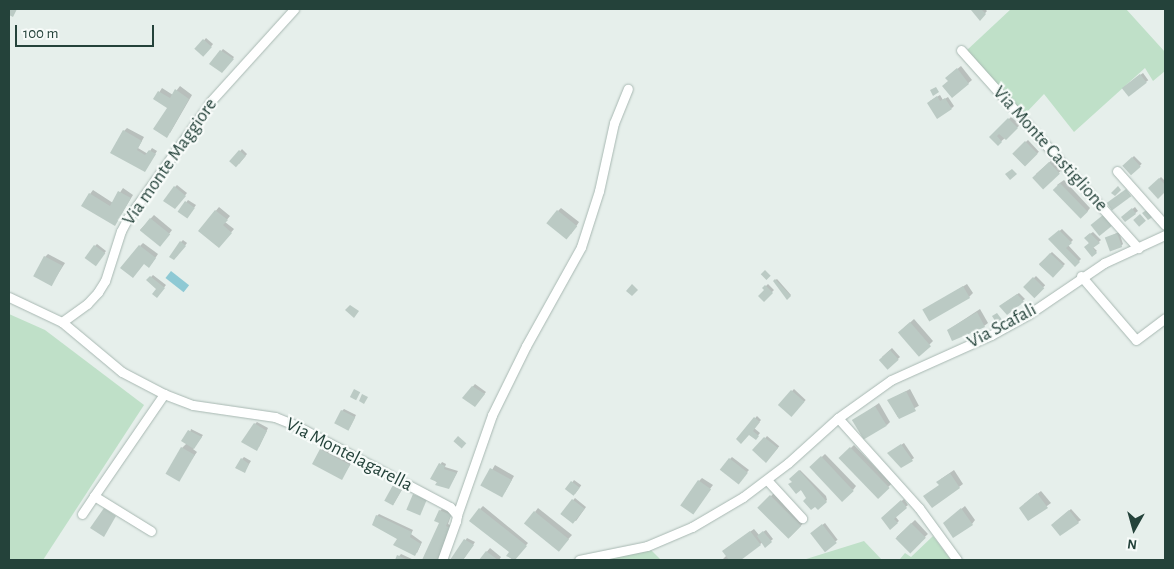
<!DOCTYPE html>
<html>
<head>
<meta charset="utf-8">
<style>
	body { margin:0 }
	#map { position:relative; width:1174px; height:569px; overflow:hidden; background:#e6efeb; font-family:"Alegreya Sans",sans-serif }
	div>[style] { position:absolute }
	.green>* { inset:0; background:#bfe0c8 }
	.water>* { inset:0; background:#8ec9d4; transform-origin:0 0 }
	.shadow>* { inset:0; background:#0003; transform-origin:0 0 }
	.building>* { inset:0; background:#bbcac4; transform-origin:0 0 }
	.roads { filter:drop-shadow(0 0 1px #a8b8b2) drop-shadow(0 0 1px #a8b8b2) }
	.minor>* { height:9px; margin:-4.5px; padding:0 4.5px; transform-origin:4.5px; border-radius:4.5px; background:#fff }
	span { translate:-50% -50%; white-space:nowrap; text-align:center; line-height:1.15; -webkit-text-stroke:4.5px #f7fbf9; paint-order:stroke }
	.street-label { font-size:19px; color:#24423a }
	.frame { position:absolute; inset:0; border:10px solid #24423a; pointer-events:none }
	.north { position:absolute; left:1109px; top:504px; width:50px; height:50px; -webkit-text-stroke:4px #f7fbf9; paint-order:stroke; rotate:187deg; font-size:14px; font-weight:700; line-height:20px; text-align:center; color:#24423a }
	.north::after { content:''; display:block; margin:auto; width:18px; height:22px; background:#24423a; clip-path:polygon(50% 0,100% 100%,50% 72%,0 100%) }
	.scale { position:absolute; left:15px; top:25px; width:139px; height:22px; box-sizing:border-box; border:2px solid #24423a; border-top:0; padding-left:6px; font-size:15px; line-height:18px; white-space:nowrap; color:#24423a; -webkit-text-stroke:4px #f7fbf9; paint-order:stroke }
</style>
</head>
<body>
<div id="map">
	<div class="green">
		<div style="clip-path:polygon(1011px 9px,1126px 9px,1165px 52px,1165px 71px,1153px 81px,1145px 68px,1074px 132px,1044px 94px,1025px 114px,966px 51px)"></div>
		<div style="clip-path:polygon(9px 314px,45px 330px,144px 405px,43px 560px,9px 560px)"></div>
		<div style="clip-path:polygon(933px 536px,951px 560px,900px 559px,905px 553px,911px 557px)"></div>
		<div style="clip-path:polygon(864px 541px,882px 560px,803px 560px)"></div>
		<div style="clip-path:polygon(651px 550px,661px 560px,604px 560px)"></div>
	</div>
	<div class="water">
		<div style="left:171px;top:271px;width:23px;height:9px;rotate:38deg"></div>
	</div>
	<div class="shadow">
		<div style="clip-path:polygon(974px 9px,985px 9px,987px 11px,980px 19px,972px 10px)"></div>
		<div style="clip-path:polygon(206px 38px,213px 44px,206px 53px,197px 49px)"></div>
		<div style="clip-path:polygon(223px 49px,234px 57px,224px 70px,211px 63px)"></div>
		<div style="clip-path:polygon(961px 66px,972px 80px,952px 97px,950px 75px)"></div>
		<div style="left:1143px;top:73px;width:9px;height:25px;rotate:54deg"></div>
		<div style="clip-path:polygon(180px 86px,192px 95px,170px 133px,169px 108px,155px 99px,162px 88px,173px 95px)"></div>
		<div style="clip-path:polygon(940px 95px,943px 100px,948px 97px,954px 106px,952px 108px,930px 101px)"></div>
		<div style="clip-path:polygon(1011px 117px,1020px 125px,998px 144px,991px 137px)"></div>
		<div style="clip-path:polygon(127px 128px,144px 137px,138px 148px,148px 154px,152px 148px,157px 151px,146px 169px,124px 131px)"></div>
		<div style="left:1028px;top:140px;width:16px;height:20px;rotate:47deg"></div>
		<div style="clip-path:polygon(242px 149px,247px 154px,239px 164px,232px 161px)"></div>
		<div style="left:1134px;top:156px;width:11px;height:13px;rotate:45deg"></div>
		<div style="clip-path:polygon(1053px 159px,1062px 170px,1042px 187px,1036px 174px)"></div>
		<div style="clip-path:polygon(1161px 177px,1165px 181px,1165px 191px,1158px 197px,1150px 188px)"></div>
		<div style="clip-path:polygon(1064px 180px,1090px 208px,1087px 212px,1057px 185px)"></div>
		<div style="clip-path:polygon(177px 185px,187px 193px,175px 207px,175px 187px)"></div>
		<div style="clip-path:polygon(123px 188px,133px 195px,115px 224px,90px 194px,93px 190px,113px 203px)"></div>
		<div style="clip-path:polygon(188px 200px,196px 205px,189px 215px,179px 212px)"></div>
		<div style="clip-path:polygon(219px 207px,230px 216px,225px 222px,234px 229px,222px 243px,199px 231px)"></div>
		<div style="clip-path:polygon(1135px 207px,1138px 211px,1126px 220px,1125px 215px)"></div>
		<div style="clip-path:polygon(561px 208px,579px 222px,571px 234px,558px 211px)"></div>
		<div style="clip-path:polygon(154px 215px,172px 230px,163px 242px,140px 230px)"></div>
		<div style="clip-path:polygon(1062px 229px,1073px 240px,1068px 245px,1081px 259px,1075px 265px,1050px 239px)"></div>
		<div style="clip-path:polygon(1093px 232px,1101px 240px,1093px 247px,1097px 251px,1092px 255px,1087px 236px)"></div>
		<div style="clip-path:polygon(1119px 232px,1123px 244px,1121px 246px,1107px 238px)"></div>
		<div style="clip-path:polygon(183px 240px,187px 243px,176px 257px,181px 242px)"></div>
		<div style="clip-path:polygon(143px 243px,158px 254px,152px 263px,140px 246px)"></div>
		<div style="clip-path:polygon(97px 244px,106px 251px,97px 263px,95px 246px)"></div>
		<div style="clip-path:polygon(1052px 252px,1065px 264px,1052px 276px,1039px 264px)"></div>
		<div style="clip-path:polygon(48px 254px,65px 263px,51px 285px,45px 257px)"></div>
		<div style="clip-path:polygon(153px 275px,166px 285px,159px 294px,157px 289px,148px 280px)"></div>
		<div style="left:1036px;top:276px;width:13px;height:16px;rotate:45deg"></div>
		<div style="clip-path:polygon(777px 279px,791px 295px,787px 298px,774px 281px)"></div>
		<div style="clip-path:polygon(768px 284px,774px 290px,764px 300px,766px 290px,764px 288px)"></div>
		<div style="clip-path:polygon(967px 284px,973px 293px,969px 297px,925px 310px)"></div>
		<div style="clip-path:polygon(1019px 293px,1025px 299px,1007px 313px,1003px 304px)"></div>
		<div style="clip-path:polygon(980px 309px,988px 323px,984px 326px,948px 330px)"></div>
		<div style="clip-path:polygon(914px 319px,933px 341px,919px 355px,903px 329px)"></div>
		<div style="clip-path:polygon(892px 348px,900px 357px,888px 368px,882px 357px)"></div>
		<div style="clip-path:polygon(475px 384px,486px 392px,477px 403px,464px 397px)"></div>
		<div style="left:794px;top:389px;width:16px;height:21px;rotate:43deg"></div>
		<div style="left:910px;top:389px;width:19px;height:24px;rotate:62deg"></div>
		<div style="clip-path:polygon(879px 403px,890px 422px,887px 425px,858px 418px)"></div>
		<div style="clip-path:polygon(344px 409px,356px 415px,350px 427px,342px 411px)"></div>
		<div style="clip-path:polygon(757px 416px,761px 420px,754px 428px,760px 433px,756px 438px,749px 433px,737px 439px)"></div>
		<div style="clip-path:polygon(257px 422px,268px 428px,259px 447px,255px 424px)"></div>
		<div style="clip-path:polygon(191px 429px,203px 435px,193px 449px,197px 452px,178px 478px,182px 448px,187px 443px)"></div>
		<div style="left:767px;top:436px;width:16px;height:19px;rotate:40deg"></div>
		<div style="left:904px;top:443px;width:18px;height:15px;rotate:56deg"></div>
		<div style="left:854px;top:445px;width:54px;height:18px;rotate:46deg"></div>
		<div style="clip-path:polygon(324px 446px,352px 462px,341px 479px,321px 450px)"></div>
		<div style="clip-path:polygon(825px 454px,856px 486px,853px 490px,811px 467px)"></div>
		<div style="clip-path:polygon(244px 457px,251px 461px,246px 469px,242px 459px)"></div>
		<div style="clip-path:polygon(732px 457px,749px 470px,738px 482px,730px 459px)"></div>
		<div style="clip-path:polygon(442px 462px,446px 464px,445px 467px,458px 471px,449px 487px,441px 486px,432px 478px)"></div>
		<div style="clip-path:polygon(495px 465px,514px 476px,505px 492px,483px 485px)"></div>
		<div style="clip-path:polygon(800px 470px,826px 496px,827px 500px,818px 508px,791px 479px)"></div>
		<div style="clip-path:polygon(954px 470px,963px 484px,932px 507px,941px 479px)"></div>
		<div style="clip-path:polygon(702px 478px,713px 485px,694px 509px,699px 481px)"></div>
		<div style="left:574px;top:480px;width:9px;height:11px;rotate:36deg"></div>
		<div style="clip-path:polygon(396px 484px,403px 488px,393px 505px,394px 486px)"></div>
		<div style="clip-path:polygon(1041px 491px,1051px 503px,1028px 520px,1024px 504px)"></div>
		<div style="left:774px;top:493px;width:42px;height:21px;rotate:44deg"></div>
		<div style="clip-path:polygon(575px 498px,586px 507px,576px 521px,561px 514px)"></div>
		<div style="clip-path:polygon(904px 499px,908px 505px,895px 516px,899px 521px,890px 528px,882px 518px)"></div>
		<div style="clip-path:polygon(483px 506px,528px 543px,513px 560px,508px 556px,511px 552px,480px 509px)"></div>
		<div style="clip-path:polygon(965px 506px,975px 520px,972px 524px,948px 520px)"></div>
		<div style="clip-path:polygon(538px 508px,572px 535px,562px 546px,535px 512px)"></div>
		<div style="clip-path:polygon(442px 509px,452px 513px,448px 524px,452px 526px,438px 560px,424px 560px,441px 522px,440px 511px)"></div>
		<div style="clip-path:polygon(1071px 509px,1081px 520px,1060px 534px,1054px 523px)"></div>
		<div style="clip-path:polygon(379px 514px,413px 530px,411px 534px,422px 542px,417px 553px,399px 538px,377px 516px)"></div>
		<div style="left:915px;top:520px;width:19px;height:25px;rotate:47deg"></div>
		<div style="left:825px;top:523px;width:21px;height:17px;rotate:53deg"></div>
		<div style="clip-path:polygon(754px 529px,759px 535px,766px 530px,773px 539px,765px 546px,763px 542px,738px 560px,722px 560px,727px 555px,727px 548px)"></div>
		<div style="clip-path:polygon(467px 538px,475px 542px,463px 560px,452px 560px)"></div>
		<div style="clip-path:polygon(490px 548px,501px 557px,499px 560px,480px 560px)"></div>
		<div style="clip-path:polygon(401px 554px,414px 560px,396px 560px)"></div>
	</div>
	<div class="building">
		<div style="clip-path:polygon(9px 9px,17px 9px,13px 17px,9px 15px)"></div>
		<div style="clip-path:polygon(972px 9px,981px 9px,986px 14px,980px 21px,971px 10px)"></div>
		<div style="left:203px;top:39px;width:12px;height:13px;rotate:42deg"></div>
		<div style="clip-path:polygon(220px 50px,234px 59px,222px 73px,209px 64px)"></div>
		<div style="clip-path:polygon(957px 68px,969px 84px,952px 98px,942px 86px,948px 81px,945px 78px)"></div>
		<div style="left:1140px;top:74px;width:11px;height:23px;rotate:52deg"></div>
		<div style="clip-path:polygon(936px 87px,939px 92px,933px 96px,930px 90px)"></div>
		<div style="clip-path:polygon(175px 89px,189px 99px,167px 138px,153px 129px,167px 108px,153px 99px,158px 91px,170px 98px)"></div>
		<div style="clip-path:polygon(937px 96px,940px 101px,945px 98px,952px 109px,937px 119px,927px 103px)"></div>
		<div style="clip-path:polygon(1008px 118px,1018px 128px,1006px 140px,999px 134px,997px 136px,1002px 142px,998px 146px,989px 137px)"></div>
		<div style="clip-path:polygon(123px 130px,142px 141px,137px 150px,145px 155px,149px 150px,156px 154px,145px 172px,110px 153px)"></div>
		<div style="left:1025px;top:141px;width:18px;height:18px;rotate:45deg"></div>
		<div style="left:239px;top:150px;width:9px;height:15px;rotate:41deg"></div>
		<div style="left:1132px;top:157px;width:13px;height:13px;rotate:48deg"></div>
		<div style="left:1049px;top:162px;width:16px;height:23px;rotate:47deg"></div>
		<div style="clip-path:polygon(1012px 169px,1017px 174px,1010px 180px,1005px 174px)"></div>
		<div style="clip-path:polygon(1159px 178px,1165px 185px,1165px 192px,1158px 199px,1148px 188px)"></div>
		<div style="left:1060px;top:183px;width:40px;height:10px;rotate:46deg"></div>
		<div style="clip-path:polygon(174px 186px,186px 196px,175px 209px,163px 201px)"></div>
		<div style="clip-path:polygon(1118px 186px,1121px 190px,1115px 196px,1111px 193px)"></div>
		<div style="left:1126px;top:189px;width:9px;height:24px;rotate:54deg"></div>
		<div style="clip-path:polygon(118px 191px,131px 198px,115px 226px,81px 206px,89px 193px,110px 206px)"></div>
		<div style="left:185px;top:201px;width:12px;height:13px;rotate:35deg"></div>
		<div style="clip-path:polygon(1132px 208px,1136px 214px,1125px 222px,1121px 217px)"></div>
		<div style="clip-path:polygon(1148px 209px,1154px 216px,1148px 220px,1142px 213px)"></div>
		<div style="clip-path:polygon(215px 210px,228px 220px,223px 225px,232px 233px,219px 248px,198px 231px)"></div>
		<div style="left:557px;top:210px;width:26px;height:17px;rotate:39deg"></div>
		<div style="left:1140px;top:214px;width:9px;height:9px;rotate:49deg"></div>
		<div style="left:1103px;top:215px;width:14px;height:16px;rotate:51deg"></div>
		<div style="left:150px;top:218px;width:26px;height:16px;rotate:39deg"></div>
		<div style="clip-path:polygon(1059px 230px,1072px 243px,1066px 248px,1080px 262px,1075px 267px,1048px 239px)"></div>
		<div style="clip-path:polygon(1090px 233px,1100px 243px,1093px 248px,1097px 253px,1092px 257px,1084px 247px,1089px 243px,1084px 238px)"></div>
		<div style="left:1117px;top:233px;width:15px;height:13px;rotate:70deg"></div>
		<div style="clip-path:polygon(180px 241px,186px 246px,174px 260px,169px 257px)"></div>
		<div style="left:94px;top:245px;width:14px;height:16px;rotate:36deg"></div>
		<div style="clip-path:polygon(139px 245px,156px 258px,149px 268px,144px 264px,133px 278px,120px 268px)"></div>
		<div style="left:1050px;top:253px;width:19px;height:16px;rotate:43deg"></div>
		<div style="left:44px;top:256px;width:21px;height:23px;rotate:28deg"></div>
		<div style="left:765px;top:270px;width:8px;height:6px;rotate:45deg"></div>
		<div style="clip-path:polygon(150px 276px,165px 288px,157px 298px,152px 294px,156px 289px,146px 280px)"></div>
		<div style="left:1033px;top:277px;width:16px;height:14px;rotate:45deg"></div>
		<div style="clip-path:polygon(775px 279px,791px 296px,787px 300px,773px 281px)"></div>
		<div style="clip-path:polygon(632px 284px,638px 290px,632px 296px,626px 291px)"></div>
		<div style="clip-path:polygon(765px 285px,773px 293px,764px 302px,758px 296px,764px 290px,762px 288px)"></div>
		<div style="left:963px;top:286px;width:14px;height:47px;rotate:60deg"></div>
		<div style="clip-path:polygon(1017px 294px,1024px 302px,1007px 315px,999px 306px)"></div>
		<div style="clip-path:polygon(350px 305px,359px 311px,354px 318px,345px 310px)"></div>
		<div style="clip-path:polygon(977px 312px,985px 327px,952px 341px,947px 330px)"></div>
		<div style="clip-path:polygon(997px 313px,1003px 321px,997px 324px,992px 316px)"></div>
		<div style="left:910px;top:322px;width:32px;height:16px;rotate:49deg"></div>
		<div style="left:890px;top:350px;width:13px;height:15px;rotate:48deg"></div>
		<div style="clip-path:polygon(472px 386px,485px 394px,475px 407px,462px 398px)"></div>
		<div style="left:354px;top:389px;width:7px;height:9px;rotate:27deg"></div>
		<div style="left:791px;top:390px;width:18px;height:20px;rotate:41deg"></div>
		<div style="clip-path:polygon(906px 391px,916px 411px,899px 419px,887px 400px)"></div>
		<div style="clip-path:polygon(362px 394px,368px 397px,364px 404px,359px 401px)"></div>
		<div style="left:875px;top:406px;width:23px;height:27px;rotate:59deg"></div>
		<div style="left:341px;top:410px;width:16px;height:15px;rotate:27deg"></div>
		<div style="clip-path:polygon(754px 417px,760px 422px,753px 431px,759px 436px,756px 440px,749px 435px,741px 444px,736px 439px)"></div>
		<div style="clip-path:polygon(254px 423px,267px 431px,257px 451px,241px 442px)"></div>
		<div style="clip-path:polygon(188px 430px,202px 437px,194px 449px,181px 441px)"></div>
		<div style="left:458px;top:436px;width:11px;height:7px;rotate:41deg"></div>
		<div style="clip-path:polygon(764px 437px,778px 448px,766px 463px,752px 450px)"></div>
		<div style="clip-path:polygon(901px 444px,913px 461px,901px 468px,887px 453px)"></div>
		<div style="left:181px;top:447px;width:16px;height:31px;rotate:30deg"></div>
		<div style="left:850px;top:447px;width:57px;height:16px;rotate:46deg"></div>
		<div style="left:320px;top:449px;width:34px;height:17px;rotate:28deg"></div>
		<div style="left:821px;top:456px;width:48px;height:16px;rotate:47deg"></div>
		<div style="clip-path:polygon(241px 458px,249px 464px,245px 473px,235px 468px)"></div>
		<div style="left:729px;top:458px;width:24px;height:15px;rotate:38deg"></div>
		<div style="clip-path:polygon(439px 463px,445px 466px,444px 469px,457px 473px,449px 489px,435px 485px,437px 482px,430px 479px)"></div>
		<div style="left:490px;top:468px;width:25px;height:20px;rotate:29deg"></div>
		<div style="clip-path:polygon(799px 470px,827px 502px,818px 510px,815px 507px,811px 510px,803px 501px,806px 498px,801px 490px,796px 494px,788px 484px,792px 482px,789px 479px)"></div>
		<div style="clip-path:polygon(950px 473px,960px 488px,932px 508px,923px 496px,939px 485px,936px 482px)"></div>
		<div style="left:698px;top:480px;width:16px;height:31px;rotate:35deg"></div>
		<div style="left:571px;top:481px;width:11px;height:10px;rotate:38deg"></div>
		<div style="left:393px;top:485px;width:10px;height:18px;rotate:29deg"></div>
		<div style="clip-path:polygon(1037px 493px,1048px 508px,1028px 521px,1019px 508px)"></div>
		<div style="left:413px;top:494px;width:15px;height:17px;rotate:23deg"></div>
		<div style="left:770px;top:495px;width:44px;height:18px;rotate:45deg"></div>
		<div style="left:572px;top:499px;width:16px;height:19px;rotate:38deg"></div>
		<div style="clip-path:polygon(901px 500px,907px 508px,894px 519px,898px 523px,890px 530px,881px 518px)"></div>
		<div style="clip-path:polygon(104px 508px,116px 516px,104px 537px,90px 528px)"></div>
		<div style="clip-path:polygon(479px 508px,527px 546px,515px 560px,506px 556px,509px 552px,469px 521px)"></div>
		<div style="clip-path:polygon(961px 508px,973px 525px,953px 538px,943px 523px)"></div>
		<div style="clip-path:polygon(439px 510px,451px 515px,446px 526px,451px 528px,438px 560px,422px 560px,439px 523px,434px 521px)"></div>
		<div style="clip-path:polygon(1069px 510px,1079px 523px,1060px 536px,1051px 525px)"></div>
		<div style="left:534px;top:511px;width:45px;height:16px;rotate:39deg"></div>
		<div style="clip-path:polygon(376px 515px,412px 532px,410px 537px,421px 544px,415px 556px,393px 545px,397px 539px,372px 525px)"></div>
		<div style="left:911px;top:523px;width:21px;height:22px;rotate:45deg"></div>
		<div style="left:822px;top:524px;width:24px;height:15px;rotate:52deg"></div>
		<div style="clip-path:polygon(750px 531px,761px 545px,741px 560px,729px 560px,722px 551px)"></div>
		<div style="clip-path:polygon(763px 531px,772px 542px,765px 548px,757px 536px)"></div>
		<div style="clip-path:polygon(464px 539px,474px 545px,463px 560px,450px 560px)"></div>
		<div style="clip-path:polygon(486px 551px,498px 560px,479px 560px)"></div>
		<div style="clip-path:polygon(397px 555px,408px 560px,395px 560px)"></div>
	</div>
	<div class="roads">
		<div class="minor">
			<div style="left:961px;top:50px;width:266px;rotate:48.2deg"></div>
			<div style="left:1117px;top:171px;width:72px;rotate:48.4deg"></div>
			<div style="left:1081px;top:276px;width:84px;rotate:49.3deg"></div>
			<div style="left:1136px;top:340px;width:36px;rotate:-37deg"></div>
			<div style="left:9px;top:297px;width:59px;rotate:25.3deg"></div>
			<div style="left:62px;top:322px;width:78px;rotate:39.8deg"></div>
			<div style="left:122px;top:372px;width:47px;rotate:27.6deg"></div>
			<div style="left:164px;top:394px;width:31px;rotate:21deg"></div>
			<div style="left:193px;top:405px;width:83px;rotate:8.3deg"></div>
			<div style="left:275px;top:417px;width:24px;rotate:22deg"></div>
			<div style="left:297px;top:426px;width:173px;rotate:27.9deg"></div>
			<div style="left:450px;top:507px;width:11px;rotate:49deg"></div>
			<div style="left:457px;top:515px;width:6px;rotate:99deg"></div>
			<div style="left:456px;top:521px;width:41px;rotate:109.7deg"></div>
			<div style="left:62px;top:322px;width:31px;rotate:-36deg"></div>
			<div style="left:87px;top:304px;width:16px;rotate:-47deg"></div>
			<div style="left:98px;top:292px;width:13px;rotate:-58deg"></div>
			<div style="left:105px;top:281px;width:52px;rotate:-72.3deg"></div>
			<div style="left:121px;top:231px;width:15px;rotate:-62deg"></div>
			<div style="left:128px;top:218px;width:143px;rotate:-54.6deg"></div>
			<div style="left:211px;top:101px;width:124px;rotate:-47.9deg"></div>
			<div style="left:838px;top:418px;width:121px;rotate:48deg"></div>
			<div style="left:919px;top:508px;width:64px;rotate:53.8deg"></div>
			<div style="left:767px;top:480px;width:52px;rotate:47.4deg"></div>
			<div style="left:82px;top:514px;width:22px;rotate:-56deg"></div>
			<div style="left:457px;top:515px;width:106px;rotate:-70.7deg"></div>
			<div style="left:492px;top:415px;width:77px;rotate:-63.8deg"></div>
			<div style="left:526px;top:346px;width:113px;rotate:-60.9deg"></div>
			<div style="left:581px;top:247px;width:59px;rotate:-72.2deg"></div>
			<div style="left:599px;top:191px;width:70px;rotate:-77.6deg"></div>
			<div style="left:614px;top:123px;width:37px;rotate:-68deg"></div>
			<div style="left:151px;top:531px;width:67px;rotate:-148.4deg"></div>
			<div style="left:94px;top:496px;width:124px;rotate:-55.5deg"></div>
			<div style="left:579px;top:560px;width:69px;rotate:-11.6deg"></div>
			<div style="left:647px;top:546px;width:49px;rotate:-22.9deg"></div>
			<div style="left:692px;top:527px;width:59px;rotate:-30.5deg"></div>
			<div style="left:743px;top:497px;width:56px;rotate:-37.1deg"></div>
			<div style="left:788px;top:463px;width:67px;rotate:-42deg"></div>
			<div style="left:838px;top:418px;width:65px;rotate:-35.6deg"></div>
			<div style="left:891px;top:380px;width:110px;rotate:-24.2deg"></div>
			<div style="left:991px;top:335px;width:43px;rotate:-28.9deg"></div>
			<div style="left:1029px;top:314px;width:91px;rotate:-34.2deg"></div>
			<div style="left:1104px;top:263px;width:67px;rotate:-24.7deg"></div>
		</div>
	</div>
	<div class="street-label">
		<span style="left:1050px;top:149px;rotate:48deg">Via Monte Castiglione</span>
		<span style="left:170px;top:162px;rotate:-55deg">Via monte Maggiore</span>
		<span style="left:1002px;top:326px;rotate:-28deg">Via Scafali</span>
		<span style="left:349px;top:455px;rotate:27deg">Via Montelagarella</span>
	</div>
	<div class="frame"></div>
	<div class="north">N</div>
	<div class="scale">100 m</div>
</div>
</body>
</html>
